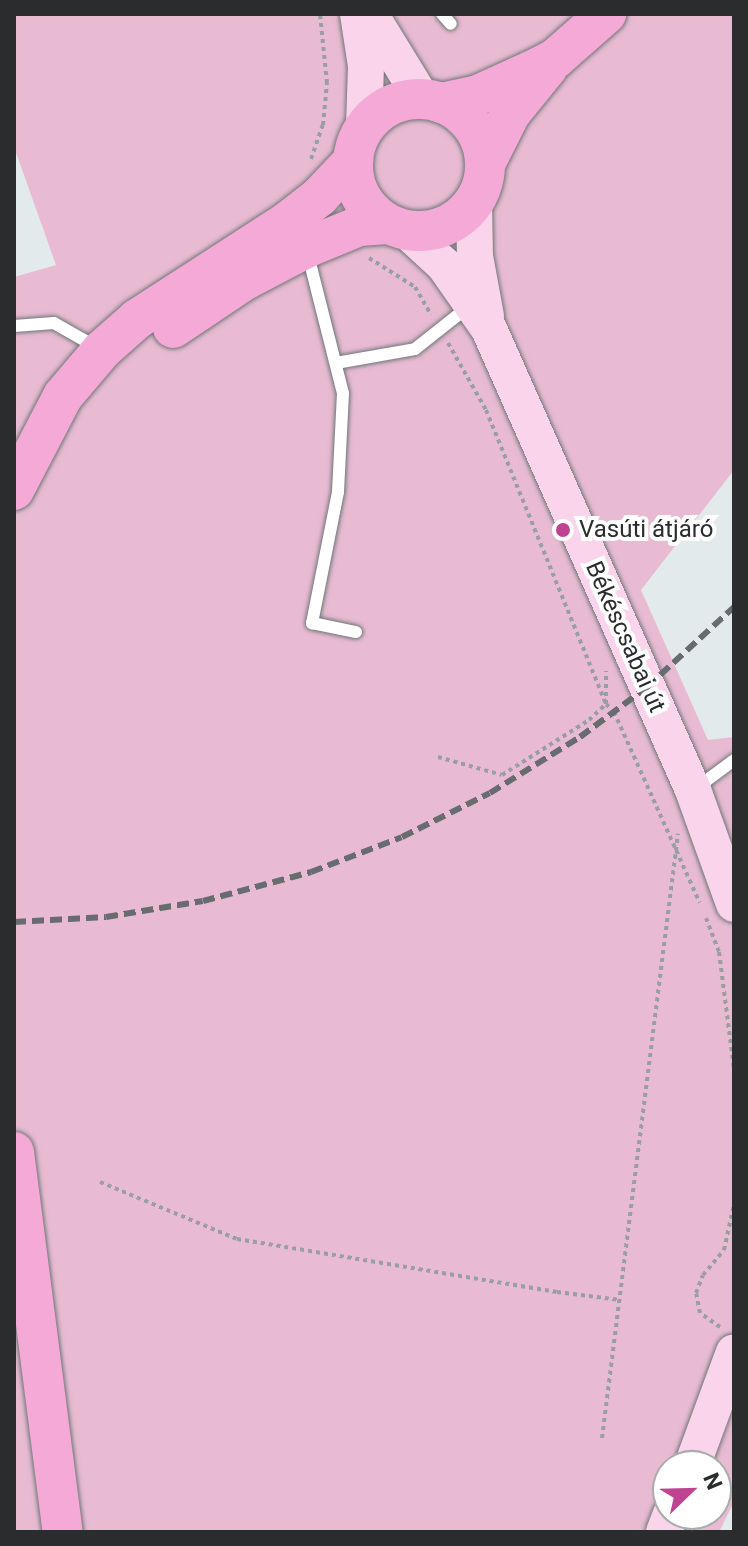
<!DOCTYPE html>
<html>
<head>
<meta charset="utf-8">
<style>
	body { margin:0 }
	#map { position:relative; width:748px; height:1546px; overflow:hidden; background:#e3eaec; font-family:Roboto,sans-serif }
	div>[style] { position:absolute }
	.green>* { inset:0; background:#e8bbd3 }
	.path>* { height:4px; margin-top:-2px; transform-origin:0; background:repeating-linear-gradient(90deg,#999ea0 0 4px,transparent 0 8px) }
	.roads { filter:drop-shadow(0 0 2px #707777) drop-shadow(0 0 2px #707777) }
	.lane>* { height:12px; margin:-6px; padding:0 6px; transform-origin:6px; border-radius:6px; background:#fff }
	.secondary>* { height:36px; margin:-18px; padding:0 18px; transform-origin:18px; border-radius:18px; background:#fad4eb }
	.primary>* { height:40px; margin:-20px; padding:0 20px; transform-origin:20px; border-radius:20px; background:#f4a9d6 }
	.primary>.ring { margin:-20px; padding:0; box-sizing:content-box; background:none; border:40px solid #f4a9d6; border-radius:50% }
	.rail>* { height:6px; margin-top:-3px; transform-origin:0; background:repeating-linear-gradient(90deg,#686c6e 0 12px,transparent 0 18px) }
	.dots>* { width:22px; height:22px; translate:-50% -50%; box-sizing:border-box; border:4px solid #fff; border-radius:50% }
	span { translate:-50% -50%; white-space:nowrap; text-align:center; line-height:1.15; -webkit-text-stroke:8px #fff; paint-order:stroke }
	.poi-label { font-size:24px; color:#2a2c2d }
	.left { translate:0 -50%; text-align:left }
	.street-label { font-size:24px; color:#2a2c2d }
	.frame { position:absolute; inset:0; border:16px solid #2a2c2d; pointer-events:none }
	.north { position:absolute; left:652px; top:1450px; width:80px; height:80px; box-sizing:border-box; background:#fff; border:2px solid #aaabab; border-radius:50%; rotate:67deg; font-size:22px; font-weight:700; line-height:32px; text-align:center; color:#2a2c2d }
	.north::after { content:''; display:block; margin:auto; width:28px; height:36px; background:#c04392; clip-path:polygon(50% 0,100% 100%,50% 72%,0 100%) }
</style>
</head>
<body>
<div id="map">
	<div class="green">
		<div style="clip-path:polygon(evenodd,14px 14px,734px 14px,734px 470px,641px 590px,708px 740px,734px 737px,734px 1502px,719px 1532px,14px 1532px,14px 277px,56px 265px,14px 147px,14px 14px,668px 1466px,716px 1466px,716px 1514px,668px 1514px,668px 1466px)"></div>
	</div>
	<div class="path">
		<div style="left:311px;top:159px;width:36px;rotate:-71deg"></div>
		<div style="left:323px;top:125px;width:42px;rotate:-84.6deg"></div>
		<div style="left:327px;top:83px;width:69px;rotate:-95.8deg"></div>
		<div style="left:369px;top:258px;width:54px;rotate:32.2deg"></div>
		<div style="left:415px;top:287px;width:32px;rotate:60deg"></div>
		<div style="left:448px;top:343px;width:77px;rotate:60.4deg"></div>
		<div style="left:486px;top:410px;width:318px;rotate:67.8deg"></div>
		<div style="left:606px;top:704px;width:11px;rotate:45deg"></div>
		<div style="left:614px;top:712px;width:209px;rotate:65.8deg"></div>
		<div style="left:438px;top:757px;width:66px;rotate:15.7deg"></div>
		<div style="left:502px;top:775px;width:103px;rotate:-32.3deg"></div>
		<div style="left:589px;top:720px;width:23px;rotate:-43deg"></div>
		<div style="left:606px;top:704px;width:33px;rotate:-90deg"></div>
		<div style="left:706px;top:918px;width:36px;rotate:69deg"></div>
		<div style="left:719px;top:952px;width:118px;rotate:82.7deg"></div>
		<div style="left:100px;top:1182px;width:148px;rotate:22.6deg"></div>
		<div style="left:237px;top:1239px;width:324px;rotate:9.4deg"></div>
		<div style="left:557px;top:1292px;width:64px;rotate:7.1deg"></div>
		<div style="left:720px;top:1327px;width:24px;rotate:-145deg"></div>
		<div style="left:700px;top:1313px;width:20px;rotate:-101deg"></div>
		<div style="left:696px;top:1293px;width:19px;rotate:-69deg"></div>
		<div style="left:703px;top:1275px;width:33px;rotate:-50deg"></div>
		<div style="left:724px;top:1250px;width:47px;rotate:-77.7deg"></div>
		<div style="left:602px;top:1438px;width:609px;rotate:-82.83deg"></div>
	</div>
	<div class="roads">
		<div class="lane">
			<div style="left:442px;top:14px;width:13px;rotate:48deg"></div>
			<div style="left:308px;top:255px;width:142px;rotate:75.8deg"></div>
			<div style="left:343px;top:393px;width:99px;rotate:92.9deg"></div>
			<div style="left:338px;top:492px;width:134px;rotate:101.2deg"></div>
			<div style="left:312px;top:623px;width:45px;rotate:11.6deg"></div>
			<div style="left:14px;top:326px;width:40px;rotate:-4.3deg"></div>
			<div style="left:54px;top:323px;width:48px;rotate:29.7deg"></div>
			<div style="left:336px;top:363px;width:80px;rotate:-10deg"></div>
			<div style="left:415px;top:349px;width:68px;rotate:-38.4deg"></div>
			<div style="left:695px;top:789px;width:49px;rotate:-36.6deg"></div>
		</div>
		<div class="secondary">
			<div style="left:358px;top:14px;width:53px;rotate:81.3deg"></div>
			<div style="left:366px;top:66px;width:61px;rotate:91.9deg"></div>
			<div style="left:370px;top:14px;width:100px;rotate:58.5deg"></div>
			<div style="left:474px;top:201px;width:55px;rotate:89deg"></div>
			<div style="left:475px;top:256px;width:61px;rotate:79.6deg"></div>
			<div style="left:406px;top:230px;width:52px;rotate:42.6deg"></div>
			<div style="left:444px;top:265px;width:78px;rotate:54.9deg"></div>
			<div style="left:489px;top:329px;width:504px;rotate:66.13deg"></div>
			<div style="left:693px;top:790px;width:121px;rotate:70.2deg"></div>
			<div style="left:692px;top:1466px;width:121px;rotate:-69.8deg"></div>
			<div style="left:664px;top:1532px;width:19px;rotate:-69deg"></div>
		</div>
		<div class="primary">
			<div class="ring" style="left:353px;top:99px;width:92px;height:92px"></div>
			<div style="left:441px;top:103px;width:38px;rotate:-12deg"></div>
			<div style="left:478px;top:95px;width:58px;rotate:-24.4deg"></div>
			<div style="left:531px;top:71px;width:28px;rotate:-27deg"></div>
			<div style="left:556px;top:58px;width:67px;rotate:-41.3deg"></div>
			<div style="left:485px;top:164px;width:56px;rotate:-63.4deg"></div>
			<div style="left:510px;top:114px;width:60px;rotate:-51deg"></div>
			<div style="left:173px;top:328px;width:87px;rotate:-33.7deg"></div>
			<div style="left:245px;top:280px;width:69px;rotate:-27.7deg"></div>
			<div style="left:306px;top:248px;width:57px;rotate:-22.5deg"></div>
			<div style="left:359px;top:226px;width:29px;rotate:-4deg"></div>
			<div style="left:14px;top:490px;width:106px;rotate:-62.5deg"></div>
			<div style="left:63px;top:396px;width:60px;rotate:-49.7deg"></div>
			<div style="left:102px;top:350px;width:47px;rotate:-41.5deg"></div>
			<div style="left:137px;top:319px;width:179px;rotate:-32.9deg"></div>
			<div style="left:287px;top:222px;width:41px;rotate:-38deg"></div>
			<div style="left:319px;top:197px;width:50px;rotate:-46.6deg"></div>
			<div style="left:14px;top:1152px;width:383px;rotate:82.7deg"></div>
		</div>
	</div>
	<div class="rail">
		<div style="left:14px;top:922px;width:92px;rotate:-3.1deg"></div>
		<div style="left:106px;top:917px;width:98px;rotate:-9.4deg"></div>
		<div style="left:203px;top:901px;width:112px;rotate:-15deg"></div>
		<div style="left:311px;top:872px;width:97px;rotate:-21deg"></div>
		<div style="left:402px;top:837px;width:98px;rotate:-26.6deg"></div>
		<div style="left:490px;top:793px;width:106px;rotate:-31.9deg"></div>
		<div style="left:580px;top:737px;width:84px;rotate:-36.7deg"></div>
		<div style="left:647px;top:687px;width:118px;rotate:-42.6deg"></div>
	</div>
	<div class="dots">
		<div style="left:563px;top:530px;background:#c04392"></div>
	</div>
	<div class="poi-label">
		<span class="left" style="left:579px;top:530px">Vasúti átjáró</span>
	</div>
	<div class="street-label">
		<span style="left:625px;top:637px;rotate:66deg">Békéscsabai út</span>
	</div>
	<div class="frame"></div>
	<div class="north">N</div>
</div>
</body>
</html>
